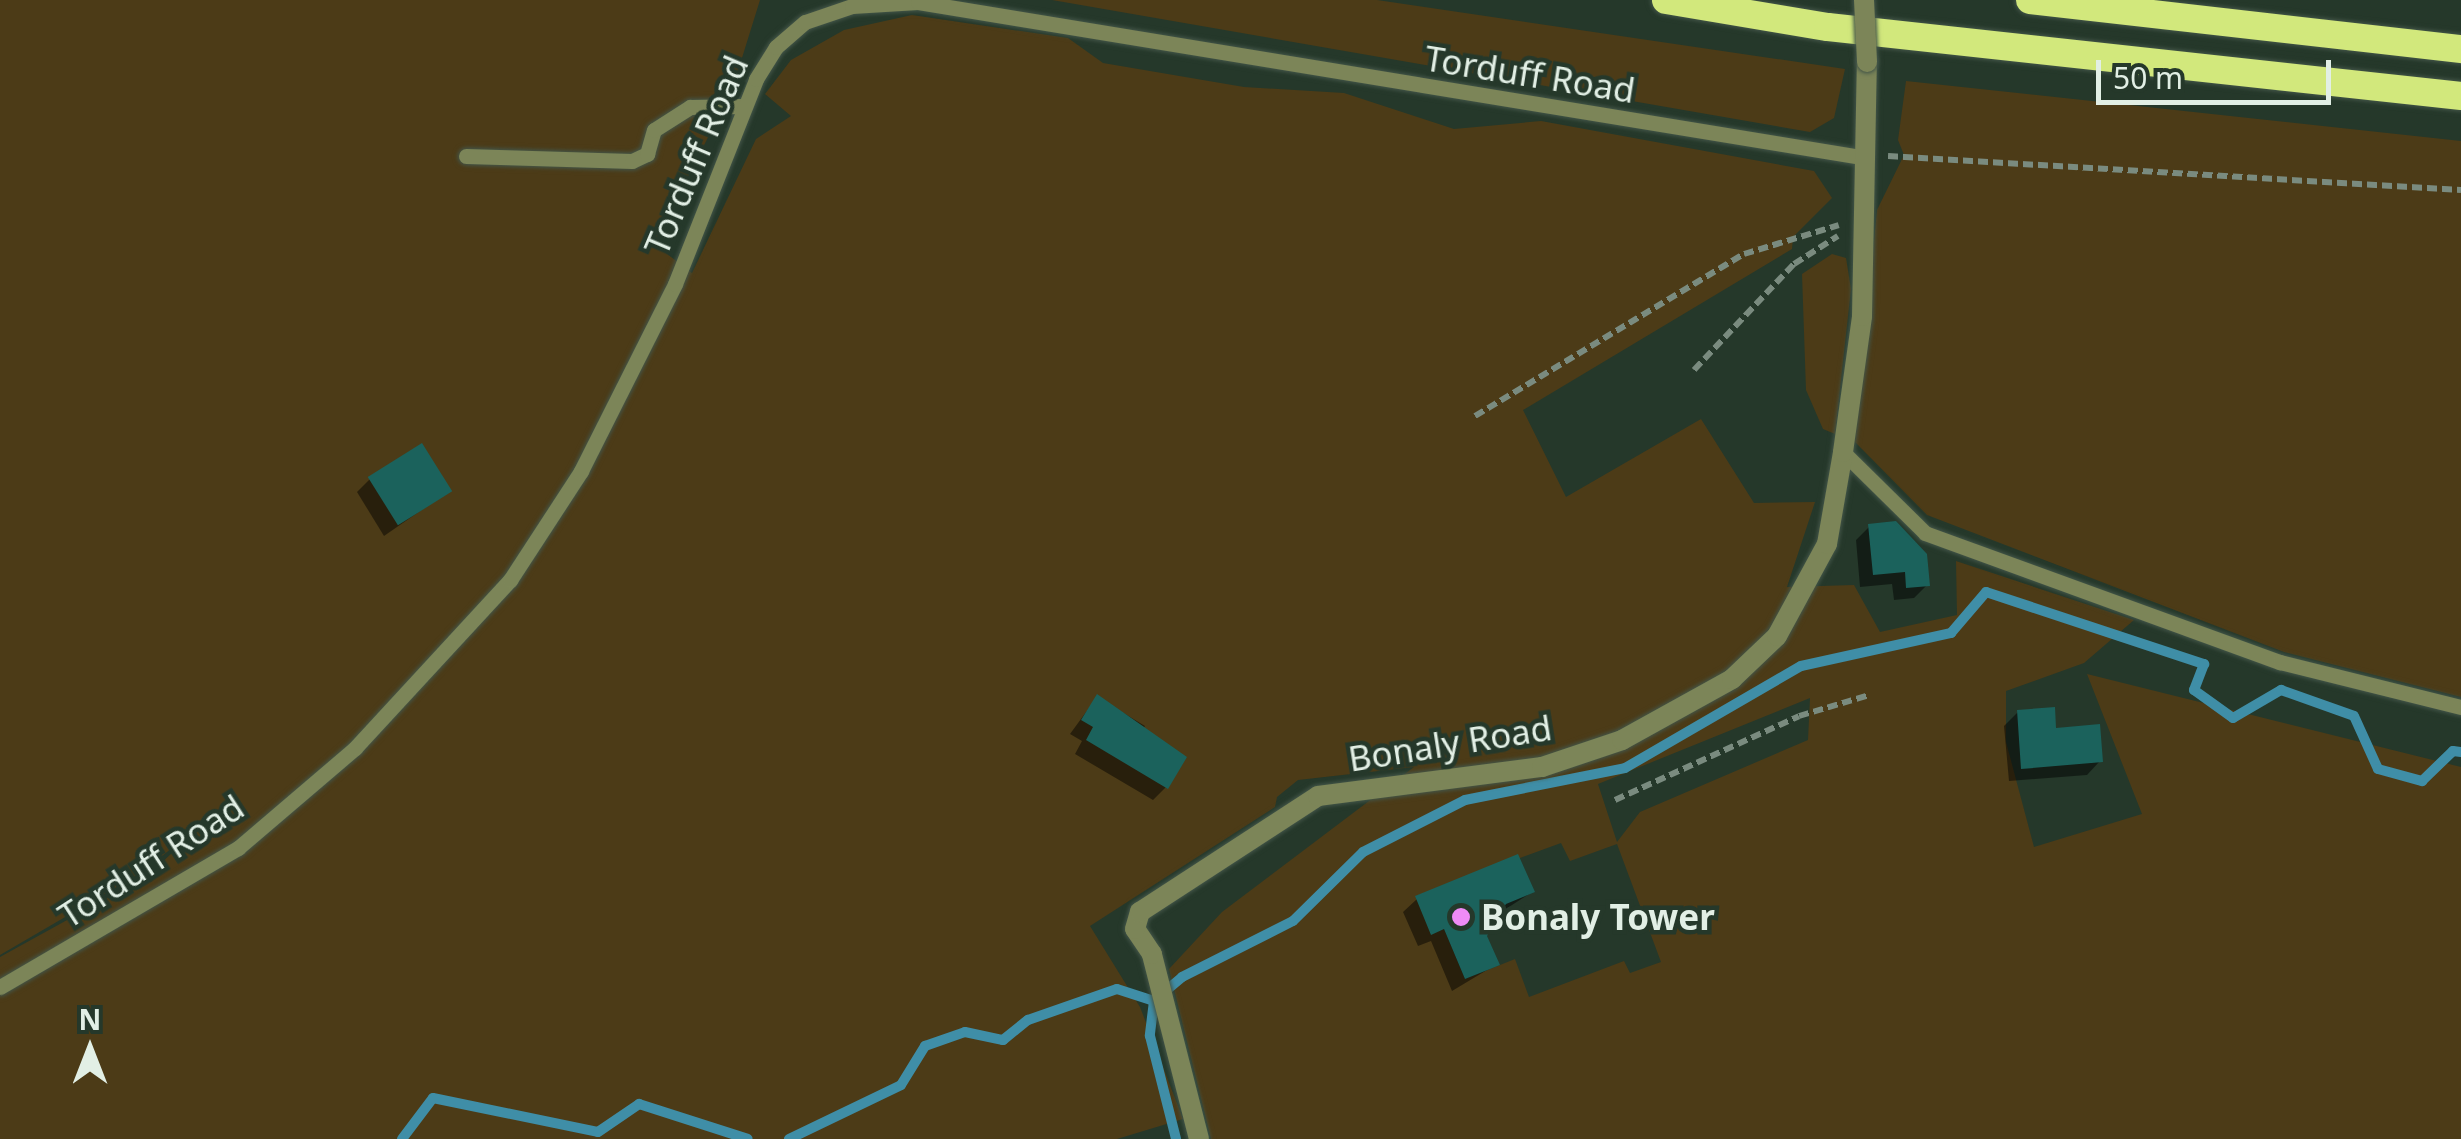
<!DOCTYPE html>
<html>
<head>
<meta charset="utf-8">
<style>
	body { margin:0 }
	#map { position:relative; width:2461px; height:1139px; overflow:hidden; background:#25382a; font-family:"Noto Sans",sans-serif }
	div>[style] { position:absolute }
	.green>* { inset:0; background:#4c3b17 }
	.shadow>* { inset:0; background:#0007 }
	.stream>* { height:10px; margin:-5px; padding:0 5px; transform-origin:5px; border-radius:5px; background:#3f8ea7 }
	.building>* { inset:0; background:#1b625c; transform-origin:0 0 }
	.path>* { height:6px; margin-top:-3px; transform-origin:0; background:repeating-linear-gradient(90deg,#7a8b7f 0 10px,transparent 0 15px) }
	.roads { filter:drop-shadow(0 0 2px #435548) drop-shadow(0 0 2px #435548) }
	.service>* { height:15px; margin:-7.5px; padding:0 7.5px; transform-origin:7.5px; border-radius:7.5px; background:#7c8558 }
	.minor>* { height:20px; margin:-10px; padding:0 10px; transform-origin:10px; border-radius:10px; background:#7c8558 }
	.trunk>* { height:28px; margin:-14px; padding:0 14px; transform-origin:14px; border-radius:14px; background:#d2e87c }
	.bridges { filter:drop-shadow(0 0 2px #435548) drop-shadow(0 0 2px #435548) }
	.minor-bridge>* { height:20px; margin:-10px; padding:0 10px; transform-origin:10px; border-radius:10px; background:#7c8558 }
	.dots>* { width:28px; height:28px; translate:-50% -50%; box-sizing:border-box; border:5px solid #25382a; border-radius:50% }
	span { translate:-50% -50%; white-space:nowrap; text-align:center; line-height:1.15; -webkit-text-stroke:9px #25382a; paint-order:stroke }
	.street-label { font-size:35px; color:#e2efe5 }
	.poi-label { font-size:35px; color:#e2efe5; font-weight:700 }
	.left { translate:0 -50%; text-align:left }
	.north { position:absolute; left:40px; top:999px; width:100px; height:100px; -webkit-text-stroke:8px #25382a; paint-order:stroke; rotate:0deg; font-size:28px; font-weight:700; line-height:40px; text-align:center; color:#e2efe5 }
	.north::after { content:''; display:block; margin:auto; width:35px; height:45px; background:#e2efe5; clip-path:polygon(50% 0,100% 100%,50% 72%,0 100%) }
	.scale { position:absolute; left:2096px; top:60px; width:235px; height:45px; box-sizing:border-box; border:5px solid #e2efe5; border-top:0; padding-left:12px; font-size:30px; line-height:35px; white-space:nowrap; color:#e2efe5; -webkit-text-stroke:8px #25382a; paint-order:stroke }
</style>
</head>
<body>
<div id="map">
	<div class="green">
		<div style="clip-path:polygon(evenodd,0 0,760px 0,732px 90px,654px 244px,692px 273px,756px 139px,791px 116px,765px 94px,791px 60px,844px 30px,912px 15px,1068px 38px,1103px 63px,1244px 87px,1344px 93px,1454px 129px,1541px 121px,1814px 171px,1832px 198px,1793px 237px,1792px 249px,1523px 410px,1566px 497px,1701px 419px,1754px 503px,1815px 502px,1787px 587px,1854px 585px,1880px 632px,1957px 615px,1956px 561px,2134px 620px,2084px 663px,2006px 691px,2006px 742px,2034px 847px,2142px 814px,2087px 674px,2461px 767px,2461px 1139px,1211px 1139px,1169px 969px,1222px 912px,1414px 767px,1298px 780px,1277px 797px,1275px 807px,1090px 926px,1140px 1007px,1183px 1119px,1117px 1139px,0 1139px,0 957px,147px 876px,209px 819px,139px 874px,0 955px,0 0,1810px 698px,1808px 740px,1640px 812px,1617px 842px,1598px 784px,1810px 698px,0 0,1561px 843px,1570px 861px,1617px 844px,1661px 962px,1630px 973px,1624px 961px,1529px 997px,1515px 959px,1465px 979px,1444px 929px,1431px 934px,1416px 896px,1561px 843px)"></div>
		<div style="clip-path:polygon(1052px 0,1377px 0,1845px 69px,1834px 118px,1810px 132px)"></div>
		<div style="clip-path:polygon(1906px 81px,2461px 141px,2461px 697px,2284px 652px,1927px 515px,1855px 442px,1877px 210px,1904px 155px,1898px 140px)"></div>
		<div style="clip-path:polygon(1832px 254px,1846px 258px,1851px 289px,1835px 434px,1823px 429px,1806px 390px,1802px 274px)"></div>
	</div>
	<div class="shadow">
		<div style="clip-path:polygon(370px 479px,449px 491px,384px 536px,357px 492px)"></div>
		<div style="clip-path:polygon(1869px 527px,1927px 585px,1914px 598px,1894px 600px,1892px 584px,1860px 587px,1856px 540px)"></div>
		<div style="clip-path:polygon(1097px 697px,1145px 726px,1141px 732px,1166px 787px,1153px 800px,1075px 754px,1082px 741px,1070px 734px)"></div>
		<div style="clip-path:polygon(2018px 712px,2054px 731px,2100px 761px,2087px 775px,2009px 781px,2004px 726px)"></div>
		<div style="clip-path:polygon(1532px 892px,1498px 914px,1484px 935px,1497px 964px,1452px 991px,1431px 941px,1418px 946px,1403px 912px,1417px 899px)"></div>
	</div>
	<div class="stream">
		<div style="left:1162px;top:994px;width:26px;rotate:-40deg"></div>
		<div style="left:1182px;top:977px;width:124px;rotate:-26.8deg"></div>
		<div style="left:1293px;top:921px;width:98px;rotate:-44.6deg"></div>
		<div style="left:1363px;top:852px;width:114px;rotate:-27deg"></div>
		<div style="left:1465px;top:800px;width:163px;rotate:-11.3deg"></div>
		<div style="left:1625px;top:768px;width:203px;rotate:-30.1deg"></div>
		<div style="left:1801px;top:666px;width:154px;rotate:-12.4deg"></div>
		<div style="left:1951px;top:633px;width:54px;rotate:-49.5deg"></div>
		<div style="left:1986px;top:592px;width:230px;rotate:18.3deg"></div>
		<div style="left:2204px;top:664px;width:28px;rotate:111deg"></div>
		<div style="left:2194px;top:690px;width:48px;rotate:35.7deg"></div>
		<div style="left:2233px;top:718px;width:56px;rotate:-30.3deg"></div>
		<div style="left:2281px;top:690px;width:77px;rotate:19.6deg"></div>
		<div style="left:2354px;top:716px;width:58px;rotate:65.6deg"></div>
		<div style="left:2378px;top:769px;width:46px;rotate:15.3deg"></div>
		<div style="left:2422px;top:781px;width:43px;rotate:-44.1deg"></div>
		<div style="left:2453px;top:751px;width:8px;rotate:7deg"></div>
		<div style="left:1154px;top:1001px;width:35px;rotate:97deg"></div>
		<div style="left:1150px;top:1036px;width:106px;rotate:75.8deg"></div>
		<div style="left:402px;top:1139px;width:51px;rotate:-52.9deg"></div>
		<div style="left:433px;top:1098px;width:168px;rotate:11.6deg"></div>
		<div style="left:598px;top:1132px;width:50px;rotate:-34.3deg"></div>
		<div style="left:639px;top:1104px;width:114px;rotate:17.8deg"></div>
		<div style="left:789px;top:1139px;width:124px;rotate:-25.7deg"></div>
		<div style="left:901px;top:1085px;width:46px;rotate:-58.4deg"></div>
		<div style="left:925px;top:1046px;width:42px;rotate:-19.3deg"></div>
		<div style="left:965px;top:1032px;width:39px;rotate:12deg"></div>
		<div style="left:1003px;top:1040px;width:32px;rotate:-39deg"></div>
		<div style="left:1028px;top:1020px;width:94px;rotate:-19.2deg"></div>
		<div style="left:1117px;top:989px;width:39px;rotate:18deg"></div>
	</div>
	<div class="building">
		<div style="left:422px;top:443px;width:57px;height:64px;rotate:58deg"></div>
		<div style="clip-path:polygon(1896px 521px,1927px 554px,1930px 586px,1906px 588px,1905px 572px,1873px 575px,1868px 524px)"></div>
		<div style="clip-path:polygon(1097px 694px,1187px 757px,1168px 789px,1086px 740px,1093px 727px,1081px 720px)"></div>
		<div style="clip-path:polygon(2055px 707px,2056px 728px,2100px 724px,2103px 762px,2021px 769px,2017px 710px)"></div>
		<div style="clip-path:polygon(1518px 854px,1535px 892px,1506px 904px,1487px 936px,1500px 965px,1465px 979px,1444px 929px,1431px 935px,1415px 896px)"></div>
	</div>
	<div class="path">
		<div style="left:1888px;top:156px;width:574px;rotate:3.4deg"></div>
		<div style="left:1694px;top:370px;width:146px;rotate:-46.7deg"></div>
		<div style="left:1794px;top:264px;width:52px;rotate:-32.5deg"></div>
		<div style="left:1475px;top:416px;width:314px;rotate:-31.1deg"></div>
		<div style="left:1744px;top:254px;width:99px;rotate:-17deg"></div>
		<div style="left:1615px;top:800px;width:202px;rotate:-24.5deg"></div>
		<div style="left:1799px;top:716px;width:73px;rotate:-16.7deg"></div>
	</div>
	<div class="roads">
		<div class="service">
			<div style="left:466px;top:156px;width:166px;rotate:1.7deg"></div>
			<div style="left:632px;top:161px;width:17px;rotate:-25deg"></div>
			<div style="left:647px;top:154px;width:25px;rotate:-74deg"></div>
			<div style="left:654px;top:130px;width:43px;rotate:-32.6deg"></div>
			<div style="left:690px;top:107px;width:54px;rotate:-1.1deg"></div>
			<div style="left:1843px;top:452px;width:115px;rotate:44.6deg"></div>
			<div style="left:1925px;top:533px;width:378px;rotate:20deg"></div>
			<div style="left:2280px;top:662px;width:187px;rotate:14deg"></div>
			<div style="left:0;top:987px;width:276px;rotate:-30.3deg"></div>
			<div style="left:238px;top:848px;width:154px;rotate:-40.5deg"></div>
			<div style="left:355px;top:748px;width:229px;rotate:-47.3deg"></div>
			<div style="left:510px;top:580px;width:130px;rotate:-56.9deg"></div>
			<div style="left:581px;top:471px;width:209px;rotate:-63.3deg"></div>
			<div style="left:675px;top:284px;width:220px;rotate:-68.4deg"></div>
			<div style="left:756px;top:79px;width:38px;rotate:-58deg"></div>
			<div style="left:776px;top:47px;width:38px;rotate:-41deg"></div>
			<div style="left:805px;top:22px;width:50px;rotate:-18.8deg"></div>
			<div style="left:852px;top:6px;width:66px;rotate:-3.5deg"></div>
			<div style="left:918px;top:2px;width:961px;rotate:9.34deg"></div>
		</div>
		<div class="minor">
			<div style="left:1199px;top:1139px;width:191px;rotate:-104.3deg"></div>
			<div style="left:1152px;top:954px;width:30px;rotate:-124deg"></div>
			<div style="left:1135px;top:929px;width:18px;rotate:-74deg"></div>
			<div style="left:1140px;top:912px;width:212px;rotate:-33.1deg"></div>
			<div style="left:1318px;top:796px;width:226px;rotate:-7.4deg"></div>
			<div style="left:1542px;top:767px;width:84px;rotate:-18.6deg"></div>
			<div style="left:1622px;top:740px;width:126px;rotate:-29deg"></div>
			<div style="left:1732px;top:679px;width:62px;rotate:-43.7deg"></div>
			<div style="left:1777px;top:636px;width:105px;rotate:-61.5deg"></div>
			<div style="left:1827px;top:544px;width:93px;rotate:-80.1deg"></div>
			<div style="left:1843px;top:452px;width:137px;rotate:-82deg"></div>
			<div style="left:1862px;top:316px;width:254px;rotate:-88.9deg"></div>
		</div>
		<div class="trunk">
			<div style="left:1666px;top:0;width:164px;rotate:9.5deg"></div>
			<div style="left:1828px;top:27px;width:637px;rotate:6.22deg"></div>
			<div style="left:2030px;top:0;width:434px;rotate:6.5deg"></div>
		</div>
	</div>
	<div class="bridges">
		<div class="minor-bridge">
			<div style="left:1864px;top:0;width:62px;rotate:87.2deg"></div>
		</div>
	</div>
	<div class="dots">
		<div style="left:1461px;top:917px;background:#ef8bf6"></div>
	</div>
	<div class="street-label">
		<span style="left:1530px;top:74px;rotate:9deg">Torduff Road</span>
		<span style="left:696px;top:155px;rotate:-67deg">Torduff Road</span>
		<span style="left:1450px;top:743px;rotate:-9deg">Bonaly Road</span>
		<span style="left:151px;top:861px;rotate:-33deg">Torduff Road</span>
	</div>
	<div class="poi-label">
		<span class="left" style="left:1481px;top:917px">Bonaly Tower</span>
	</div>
	<div class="north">N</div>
	<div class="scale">50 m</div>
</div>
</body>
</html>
